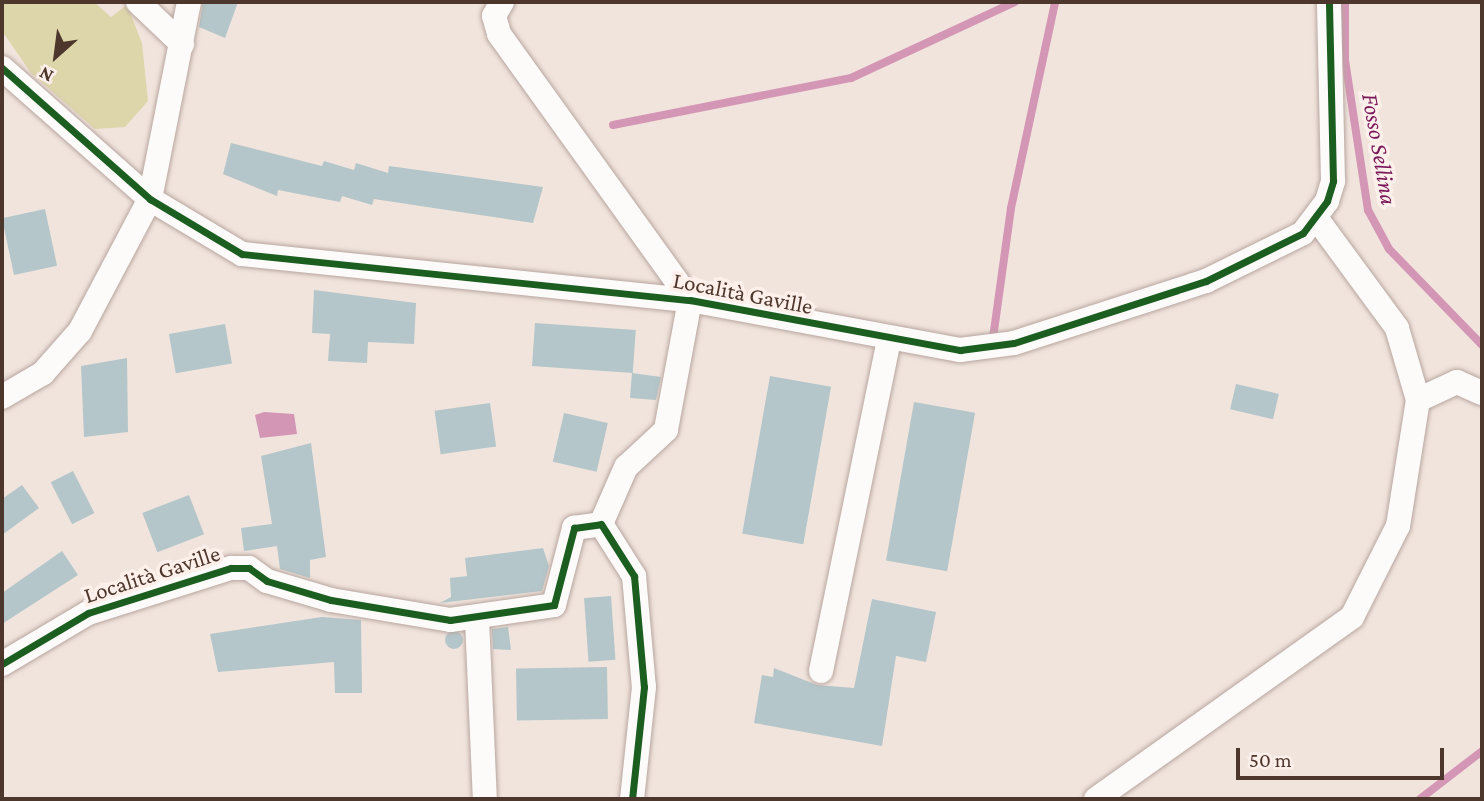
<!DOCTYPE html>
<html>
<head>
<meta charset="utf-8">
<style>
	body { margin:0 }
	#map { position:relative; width:1484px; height:801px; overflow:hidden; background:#f1e4dd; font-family:"Crimson Pro",serif }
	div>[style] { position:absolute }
	.green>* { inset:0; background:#ded6ab }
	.water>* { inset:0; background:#d396b5 }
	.stream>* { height:8px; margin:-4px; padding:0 4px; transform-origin:4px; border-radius:4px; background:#d396b5 }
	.building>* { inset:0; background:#b4c6ca; transform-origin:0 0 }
	.round { border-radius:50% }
	.roads { filter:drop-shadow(0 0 2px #b7a69f) drop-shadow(0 0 2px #b7a69f) }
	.minor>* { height:24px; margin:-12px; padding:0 12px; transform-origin:12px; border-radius:12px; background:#fdfbfa }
	.cycleway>* { height:7px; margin:-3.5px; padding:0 3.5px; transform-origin:3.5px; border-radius:3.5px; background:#1b5e20 }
	span { translate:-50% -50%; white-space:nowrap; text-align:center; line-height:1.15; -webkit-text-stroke:7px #fdf0eb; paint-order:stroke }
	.street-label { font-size:23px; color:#4d362b }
	.water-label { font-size:24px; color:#791659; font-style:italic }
	.frame { position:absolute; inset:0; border:4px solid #4d362b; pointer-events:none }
	.north { position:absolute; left:21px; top:21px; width:70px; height:70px; -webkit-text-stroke:5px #fdf0eb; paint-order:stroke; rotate:208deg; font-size:19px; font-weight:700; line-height:28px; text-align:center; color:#4d362b }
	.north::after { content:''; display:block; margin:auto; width:24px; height:32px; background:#4d362b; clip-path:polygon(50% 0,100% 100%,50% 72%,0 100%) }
	.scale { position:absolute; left:1236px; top:748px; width:208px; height:32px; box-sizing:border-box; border:4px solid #4d362b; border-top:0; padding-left:9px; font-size:21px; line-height:24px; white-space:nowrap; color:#4d362b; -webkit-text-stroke:5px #fdf0eb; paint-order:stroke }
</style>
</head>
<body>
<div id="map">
	<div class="green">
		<div style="clip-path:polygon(2px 2px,94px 2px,111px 17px,127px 5px,142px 43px,148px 101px,125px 127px,95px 129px,31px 73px,2px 31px)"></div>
	</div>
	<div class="water">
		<div style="clip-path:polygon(264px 412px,294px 414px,297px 434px,260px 438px,255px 415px)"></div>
	</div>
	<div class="stream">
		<div style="left:1345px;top:2px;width:58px;rotate:90deg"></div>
		<div style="left:1345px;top:60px;width:152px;rotate:81.3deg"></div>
		<div style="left:1368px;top:210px;width:44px;rotate:61.7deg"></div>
		<div style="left:1389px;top:249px;width:134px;rotate:45.9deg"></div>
		<div style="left:613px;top:125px;width:243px;rotate:-11.2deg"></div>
		<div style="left:851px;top:78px;width:181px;rotate:-24.9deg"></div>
		<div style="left:993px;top:338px;width:131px;rotate:-82.1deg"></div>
		<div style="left:1011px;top:208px;width:211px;rotate:-77.9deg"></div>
		<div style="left:1420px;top:799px;width:78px;rotate:-37.7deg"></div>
	</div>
	<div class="building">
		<div style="clip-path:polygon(203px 2px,238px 2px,225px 38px,199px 27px)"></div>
		<div style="clip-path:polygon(231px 143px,322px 166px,324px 161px,354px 170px,356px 163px,388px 173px,389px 166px,543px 187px,533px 223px,374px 199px,372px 205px,342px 196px,340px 202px,278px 190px,277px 196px,223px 174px)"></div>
		<div style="left:45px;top:209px;width:58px;height:44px;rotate:78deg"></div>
		<div style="clip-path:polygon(314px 290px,416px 303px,414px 344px,368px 342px,367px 363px,328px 361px,330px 334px,312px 333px)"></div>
		<div style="left:535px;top:323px;width:101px;height:43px;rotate:4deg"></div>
		<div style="left:225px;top:324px;width:40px;height:57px;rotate:80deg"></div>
		<div style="clip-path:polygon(127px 358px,128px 432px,84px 437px,81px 366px)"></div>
		<div style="clip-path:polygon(632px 373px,661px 377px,656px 400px,630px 398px)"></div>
		<div style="left:770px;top:376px;width:62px;height:160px;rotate:10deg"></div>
		<div style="left:1236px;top:384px;width:44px;height:26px;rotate:13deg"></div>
		<div style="left:914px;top:402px;width:62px;height:161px;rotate:10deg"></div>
		<div style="left:490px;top:403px;width:44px;height:56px;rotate:82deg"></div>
		<div style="left:564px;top:413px;width:45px;height:50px;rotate:13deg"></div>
		<div style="clip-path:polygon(311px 443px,326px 557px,310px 560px,310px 578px,280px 569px,277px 546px,244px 551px,241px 528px,272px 524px,261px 456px)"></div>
		<div style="left:73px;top:471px;width:47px;height:25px;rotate:63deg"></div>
		<div style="clip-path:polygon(22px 485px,39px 508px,2px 535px,2px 499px)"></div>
		<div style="left:189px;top:495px;width:42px;height:50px;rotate:69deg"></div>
		<div style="clip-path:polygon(543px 548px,549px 566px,542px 591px,440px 603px,451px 597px,450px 578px,467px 576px,465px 558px)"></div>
		<div style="clip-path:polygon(62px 551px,78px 575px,2px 624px,2px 593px)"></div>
		<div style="left:611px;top:596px;width:64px;height:27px;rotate:86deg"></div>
		<div style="clip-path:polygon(872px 599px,936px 612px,926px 662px,896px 656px,882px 746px,754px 723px,762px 675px,773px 677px,774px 668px,817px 685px,854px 688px)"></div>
		<div style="clip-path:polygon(322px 617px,361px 620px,362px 693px,335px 693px,334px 662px,218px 672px,210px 634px)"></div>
		<div style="clip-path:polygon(508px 627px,511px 650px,493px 649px,492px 629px)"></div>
		<div class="round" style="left:445px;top:631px;width:18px;height:18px"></div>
		<div style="left:607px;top:667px;width:52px;height:91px;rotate:89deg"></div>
	</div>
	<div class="roads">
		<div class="minor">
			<div style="left:138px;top:2px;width:61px;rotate:43.7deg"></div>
			<div style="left:502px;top:2px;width:16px;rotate:120deg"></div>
			<div style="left:494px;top:16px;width:19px;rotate:74deg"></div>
			<div style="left:499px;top:34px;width:327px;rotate:54.3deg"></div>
			<div style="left:690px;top:300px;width:132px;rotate:100.5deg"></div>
			<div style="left:666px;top:430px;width:54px;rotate:137.2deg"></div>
			<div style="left:626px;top:467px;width:62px;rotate:113.7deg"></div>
			<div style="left:2px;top:68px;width:198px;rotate:41.5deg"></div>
			<div style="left:150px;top:199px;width:107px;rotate:30.9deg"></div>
			<div style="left:242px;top:254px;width:450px;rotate:5.9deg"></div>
			<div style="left:690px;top:300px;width:275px;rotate:10.5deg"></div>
			<div style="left:960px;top:350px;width:54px;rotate:-7.4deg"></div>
			<div style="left:1014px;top:343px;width:202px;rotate:-17.9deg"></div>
			<div style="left:1206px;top:281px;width:108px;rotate:-26.3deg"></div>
			<div style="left:1303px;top:233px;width:40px;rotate:-53deg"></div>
			<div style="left:1327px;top:201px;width:21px;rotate:-73deg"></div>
			<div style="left:1333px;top:181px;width:179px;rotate:-91.3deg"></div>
			<div style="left:2px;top:397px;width:48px;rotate:-30.3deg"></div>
			<div style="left:43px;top:373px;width:56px;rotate:-48.6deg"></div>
			<div style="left:80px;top:331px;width:149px;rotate:-62.1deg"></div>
			<div style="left:150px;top:199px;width:201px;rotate:-78.8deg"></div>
			<div style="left:1418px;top:400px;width:43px;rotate:-24.8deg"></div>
			<div style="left:1457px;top:382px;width:27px;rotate:24deg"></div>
			<div style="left:477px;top:619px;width:180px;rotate:87.5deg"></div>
			<div style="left:2px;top:664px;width:100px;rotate:-30.7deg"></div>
			<div style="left:88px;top:613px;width:150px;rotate:-17.5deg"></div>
			<div style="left:231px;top:568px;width:18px"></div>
			<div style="left:249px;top:568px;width:22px;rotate:36deg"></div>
			<div style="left:267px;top:581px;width:67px;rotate:16.5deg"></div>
			<div style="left:331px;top:600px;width:121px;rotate:9.5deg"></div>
			<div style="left:450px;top:620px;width:105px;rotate:-8.2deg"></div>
			<div style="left:554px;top:605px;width:80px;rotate:-75.4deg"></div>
			<div style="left:574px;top:528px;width:27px;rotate:-8deg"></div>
			<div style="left:601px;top:524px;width:62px;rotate:57.6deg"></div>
			<div style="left:634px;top:576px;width:111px;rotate:84.9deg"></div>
			<div style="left:644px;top:687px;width:113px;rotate:96.1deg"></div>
			<div style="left:821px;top:671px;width:337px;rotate:-78.4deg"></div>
			<div style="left:1096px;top:799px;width:314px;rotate:-35.4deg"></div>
			<div style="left:1352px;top:617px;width:102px;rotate:-63.2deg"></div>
			<div style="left:1398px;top:526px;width:128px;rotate:-81deg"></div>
			<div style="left:1418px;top:400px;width:75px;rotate:-106.3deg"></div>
			<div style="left:1397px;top:328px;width:135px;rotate:-126.3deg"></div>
		</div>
	</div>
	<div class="cycleway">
		<div style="left:2px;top:68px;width:198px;rotate:41.5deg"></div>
		<div style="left:150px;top:199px;width:107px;rotate:30.9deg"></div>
		<div style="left:242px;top:254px;width:450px;rotate:5.9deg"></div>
		<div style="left:690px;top:300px;width:275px;rotate:10.5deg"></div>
		<div style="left:960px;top:350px;width:54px;rotate:-7.4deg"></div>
		<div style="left:1014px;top:343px;width:202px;rotate:-17.9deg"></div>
		<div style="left:1206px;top:281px;width:108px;rotate:-26.3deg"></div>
		<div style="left:1303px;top:233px;width:40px;rotate:-53deg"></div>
		<div style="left:1327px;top:201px;width:21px;rotate:-73deg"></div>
		<div style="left:1333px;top:181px;width:179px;rotate:-91.3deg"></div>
		<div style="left:2px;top:664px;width:100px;rotate:-30.7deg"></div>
		<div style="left:88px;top:613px;width:150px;rotate:-17.5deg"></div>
		<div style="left:231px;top:568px;width:18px"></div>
		<div style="left:249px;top:568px;width:22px;rotate:36deg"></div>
		<div style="left:267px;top:581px;width:67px;rotate:16.5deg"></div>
		<div style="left:331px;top:600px;width:121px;rotate:9.5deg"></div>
		<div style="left:450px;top:620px;width:105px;rotate:-8.2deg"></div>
		<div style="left:554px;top:605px;width:80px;rotate:-75.4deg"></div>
		<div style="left:574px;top:528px;width:27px;rotate:-8deg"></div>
		<div style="left:601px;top:524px;width:62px;rotate:57.6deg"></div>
		<div style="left:634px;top:576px;width:111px;rotate:84.9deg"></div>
		<div style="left:644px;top:687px;width:113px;rotate:96.1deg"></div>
	</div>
	<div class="street-label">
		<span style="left:743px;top:293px;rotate:11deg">Località Gaville</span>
		<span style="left:152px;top:574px;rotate:-18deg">Località Gaville</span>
	</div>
	<div class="water-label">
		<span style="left:1380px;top:149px;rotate:80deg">Fosso Sellina</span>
	</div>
	<div class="frame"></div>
	<div class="north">N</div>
	<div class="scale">50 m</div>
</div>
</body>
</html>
